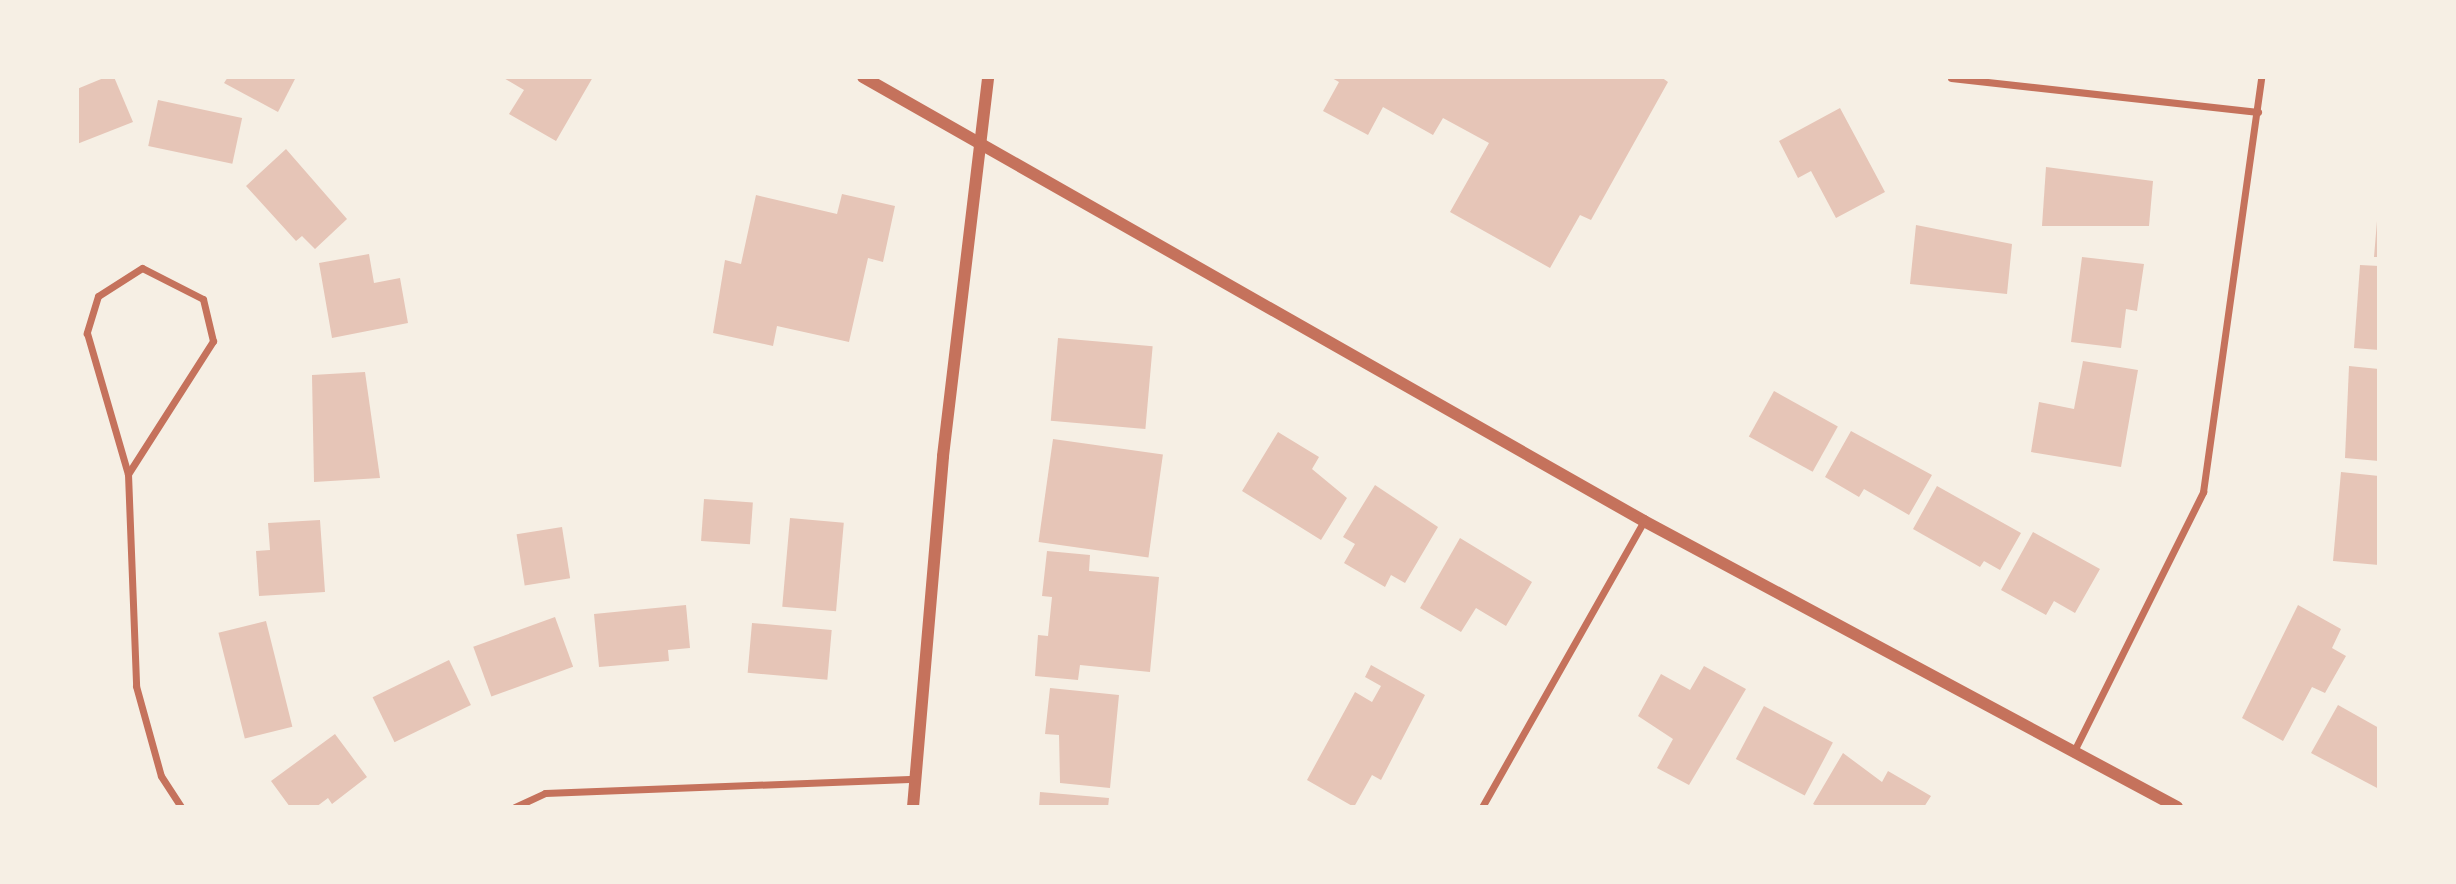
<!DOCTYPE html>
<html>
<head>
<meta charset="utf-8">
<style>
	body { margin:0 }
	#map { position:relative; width:2456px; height:884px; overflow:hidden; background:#f6efe4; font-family:"DejaVu Sans",sans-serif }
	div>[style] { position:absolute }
	.building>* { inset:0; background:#e6c5b7; transform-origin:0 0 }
	.minor>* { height:7px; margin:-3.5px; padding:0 3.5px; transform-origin:3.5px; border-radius:3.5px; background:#c5725c }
	.tertiary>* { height:12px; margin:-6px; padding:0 6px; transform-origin:6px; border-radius:6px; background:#c5725c }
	span { translate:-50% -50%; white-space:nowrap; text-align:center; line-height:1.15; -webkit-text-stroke:5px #f6efe4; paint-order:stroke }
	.frame { position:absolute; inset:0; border:79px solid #f6efe4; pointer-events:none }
</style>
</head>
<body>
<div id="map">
	<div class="building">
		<div style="clip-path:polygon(106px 77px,114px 77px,133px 122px,77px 144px,77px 89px)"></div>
		<div style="clip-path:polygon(228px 77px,296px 77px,278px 112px,224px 83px)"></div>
		<div style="clip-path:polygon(502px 77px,593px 77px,556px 141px,509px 114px,524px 90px)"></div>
		<div style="clip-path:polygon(1330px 77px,1661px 77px,1668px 82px,1591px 220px,1580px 215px,1550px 268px,1450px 212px,1489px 143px,1443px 118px,1433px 135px,1383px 107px,1368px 135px,1323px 111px,1339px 82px)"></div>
		<div style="left:158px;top:100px;width:86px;height:47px;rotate:12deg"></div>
		<div style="clip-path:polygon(1840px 108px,1885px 192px,1836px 218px,1811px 171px,1798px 178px,1779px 141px)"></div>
		<div style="clip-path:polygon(286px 149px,347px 219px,315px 249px,302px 236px,296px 241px,246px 186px)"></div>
		<div style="clip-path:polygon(2046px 167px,2153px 181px,2149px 226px,2042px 226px)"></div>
		<div style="clip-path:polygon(842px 194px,895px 206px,883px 262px,868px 258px,849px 342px,777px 326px,773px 346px,713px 333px,725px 260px,741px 264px,756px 195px,837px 214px)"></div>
		<div style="clip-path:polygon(2377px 221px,2379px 221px,2379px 257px,2374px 257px)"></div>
		<div style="clip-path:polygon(1916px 225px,2012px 244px,2007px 294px,1910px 284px)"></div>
		<div style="clip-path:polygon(369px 254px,374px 283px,400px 278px,408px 323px,332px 338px,319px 263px)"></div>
		<div style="clip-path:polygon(2082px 257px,2144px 264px,2137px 311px,2126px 309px,2121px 348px,2071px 342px)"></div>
		<div style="clip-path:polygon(2360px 265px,2379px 266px,2379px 350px,2354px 348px)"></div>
		<div style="left:1058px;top:338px;width:95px;height:83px;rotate:5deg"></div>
		<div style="clip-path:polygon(2083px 361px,2138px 370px,2121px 467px,2031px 452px,2039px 402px,2074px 409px)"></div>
		<div style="clip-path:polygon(2349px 366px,2379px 369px,2379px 461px,2345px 458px)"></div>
		<div style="clip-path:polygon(365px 372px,380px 478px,314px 482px,312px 375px)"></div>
		<div style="left:1774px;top:391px;width:73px;height:52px;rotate:29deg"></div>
		<div style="clip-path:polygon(1851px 431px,1932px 475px,1909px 515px,1864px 489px,1859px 497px,1825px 477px)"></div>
		<div style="clip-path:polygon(1278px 432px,1319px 457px,1312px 469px,1347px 498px,1321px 540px,1242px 491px)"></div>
		<div style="left:1053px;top:439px;width:111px;height:104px;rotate:8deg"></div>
		<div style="clip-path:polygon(2341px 472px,2379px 476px,2379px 565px,2333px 561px)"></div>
		<div style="clip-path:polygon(1375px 485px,1438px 527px,1405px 583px,1391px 575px,1385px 587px,1344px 563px,1355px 544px,1343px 537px)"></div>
		<div style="clip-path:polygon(1937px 486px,2021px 533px,2000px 570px,1984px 561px,1980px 567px,1913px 529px)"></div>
		<div style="left:704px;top:499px;width:49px;height:42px;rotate:4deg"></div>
		<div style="left:790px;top:518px;width:54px;height:89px;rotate:5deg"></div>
		<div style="clip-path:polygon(320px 520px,325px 592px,259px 596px,256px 551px,270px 550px,268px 523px)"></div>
		<div style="left:562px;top:527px;width:52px;height:46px;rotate:81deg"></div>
		<div style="clip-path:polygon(2033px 532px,2100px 569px,2075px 613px,2054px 601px,2046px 615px,2001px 590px)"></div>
		<div style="clip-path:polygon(1460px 538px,1532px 582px,1506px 626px,1476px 608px,1461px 632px,1420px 608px)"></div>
		<div style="clip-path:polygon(1047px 551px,1090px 555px,1089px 571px,1159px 577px,1150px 672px,1080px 665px,1078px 680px,1035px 676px,1038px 635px,1048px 636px,1052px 597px,1042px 596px)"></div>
		<div style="clip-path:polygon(686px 605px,690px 648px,668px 650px,669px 661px,599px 667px,594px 614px)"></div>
		<div style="clip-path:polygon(2298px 605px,2341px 629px,2332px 648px,2346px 656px,2325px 693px,2312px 687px,2283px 741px,2242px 718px)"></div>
		<div style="left:555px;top:617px;width:53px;height:87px;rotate:70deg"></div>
		<div style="left:266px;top:621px;width:109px;height:49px;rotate:76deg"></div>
		<div style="left:752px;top:623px;width:80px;height:50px;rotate:5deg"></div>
		<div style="left:449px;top:660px;width:50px;height:85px;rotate:64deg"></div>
		<div style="clip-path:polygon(1371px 665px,1425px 695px,1381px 780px,1372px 775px,1354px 807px,1307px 780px,1355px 692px,1372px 702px,1381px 686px,1365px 677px)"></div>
		<div style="clip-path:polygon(1704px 666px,1746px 689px,1689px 785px,1657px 768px,1673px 739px,1638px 716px,1661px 674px,1690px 690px)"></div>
		<div style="clip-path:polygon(1050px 688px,1119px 695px,1110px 788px,1060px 783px,1059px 735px,1045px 734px)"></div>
		<div style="clip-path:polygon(2338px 705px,2379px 728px,2379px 789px,2311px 753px)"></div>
		<div style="left:1764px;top:706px;width:78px;height:60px;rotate:28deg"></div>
		<div style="clip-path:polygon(335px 734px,367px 777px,332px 804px,328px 798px,316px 807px,290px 807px,271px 781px)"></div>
		<div style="clip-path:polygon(1843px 753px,1882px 782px,1888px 771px,1931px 796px,1924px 807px,1818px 807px,1813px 804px)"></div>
		<div style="clip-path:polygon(1040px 792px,1109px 798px,1108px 807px,1039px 807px)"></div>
	</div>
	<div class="minor">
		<div style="left:1951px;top:78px;width:309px;rotate:6.3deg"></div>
		<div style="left:128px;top:474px;width:158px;rotate:-57.4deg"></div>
		<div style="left:213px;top:341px;width:43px;rotate:-103.4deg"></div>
		<div style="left:203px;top:299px;width:68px;rotate:-153.1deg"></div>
		<div style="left:142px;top:268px;width:52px;rotate:147.5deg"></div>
		<div style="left:98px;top:296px;width:39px;rotate:107deg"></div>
		<div style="left:87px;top:333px;width:147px;rotate:73.8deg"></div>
		<div style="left:128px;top:474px;width:212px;rotate:87.8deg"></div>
		<div style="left:136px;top:686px;width:93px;rotate:74.5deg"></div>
		<div style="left:161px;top:776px;width:37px;rotate:57deg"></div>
		<div style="left:2073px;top:753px;width:292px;rotate:-63.5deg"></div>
		<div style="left:2203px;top:492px;width:419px;rotate:-82deg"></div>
		<div style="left:515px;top:807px;width:33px;rotate:-25deg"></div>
		<div style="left:545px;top:793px;width:371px;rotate:-2.2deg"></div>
		<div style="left:1482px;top:807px;width:329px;rotate:-60.5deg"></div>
	</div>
	<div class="tertiary">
		<div style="left:863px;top:77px;width:898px;rotate:29.62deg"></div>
		<div style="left:1644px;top:521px;width:605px;rotate:28.22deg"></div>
		<div style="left:913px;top:807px;width:352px;rotate:-85.1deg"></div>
		<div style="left:943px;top:456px;width:382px;rotate:-83.2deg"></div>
	</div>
	<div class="frame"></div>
</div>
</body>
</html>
